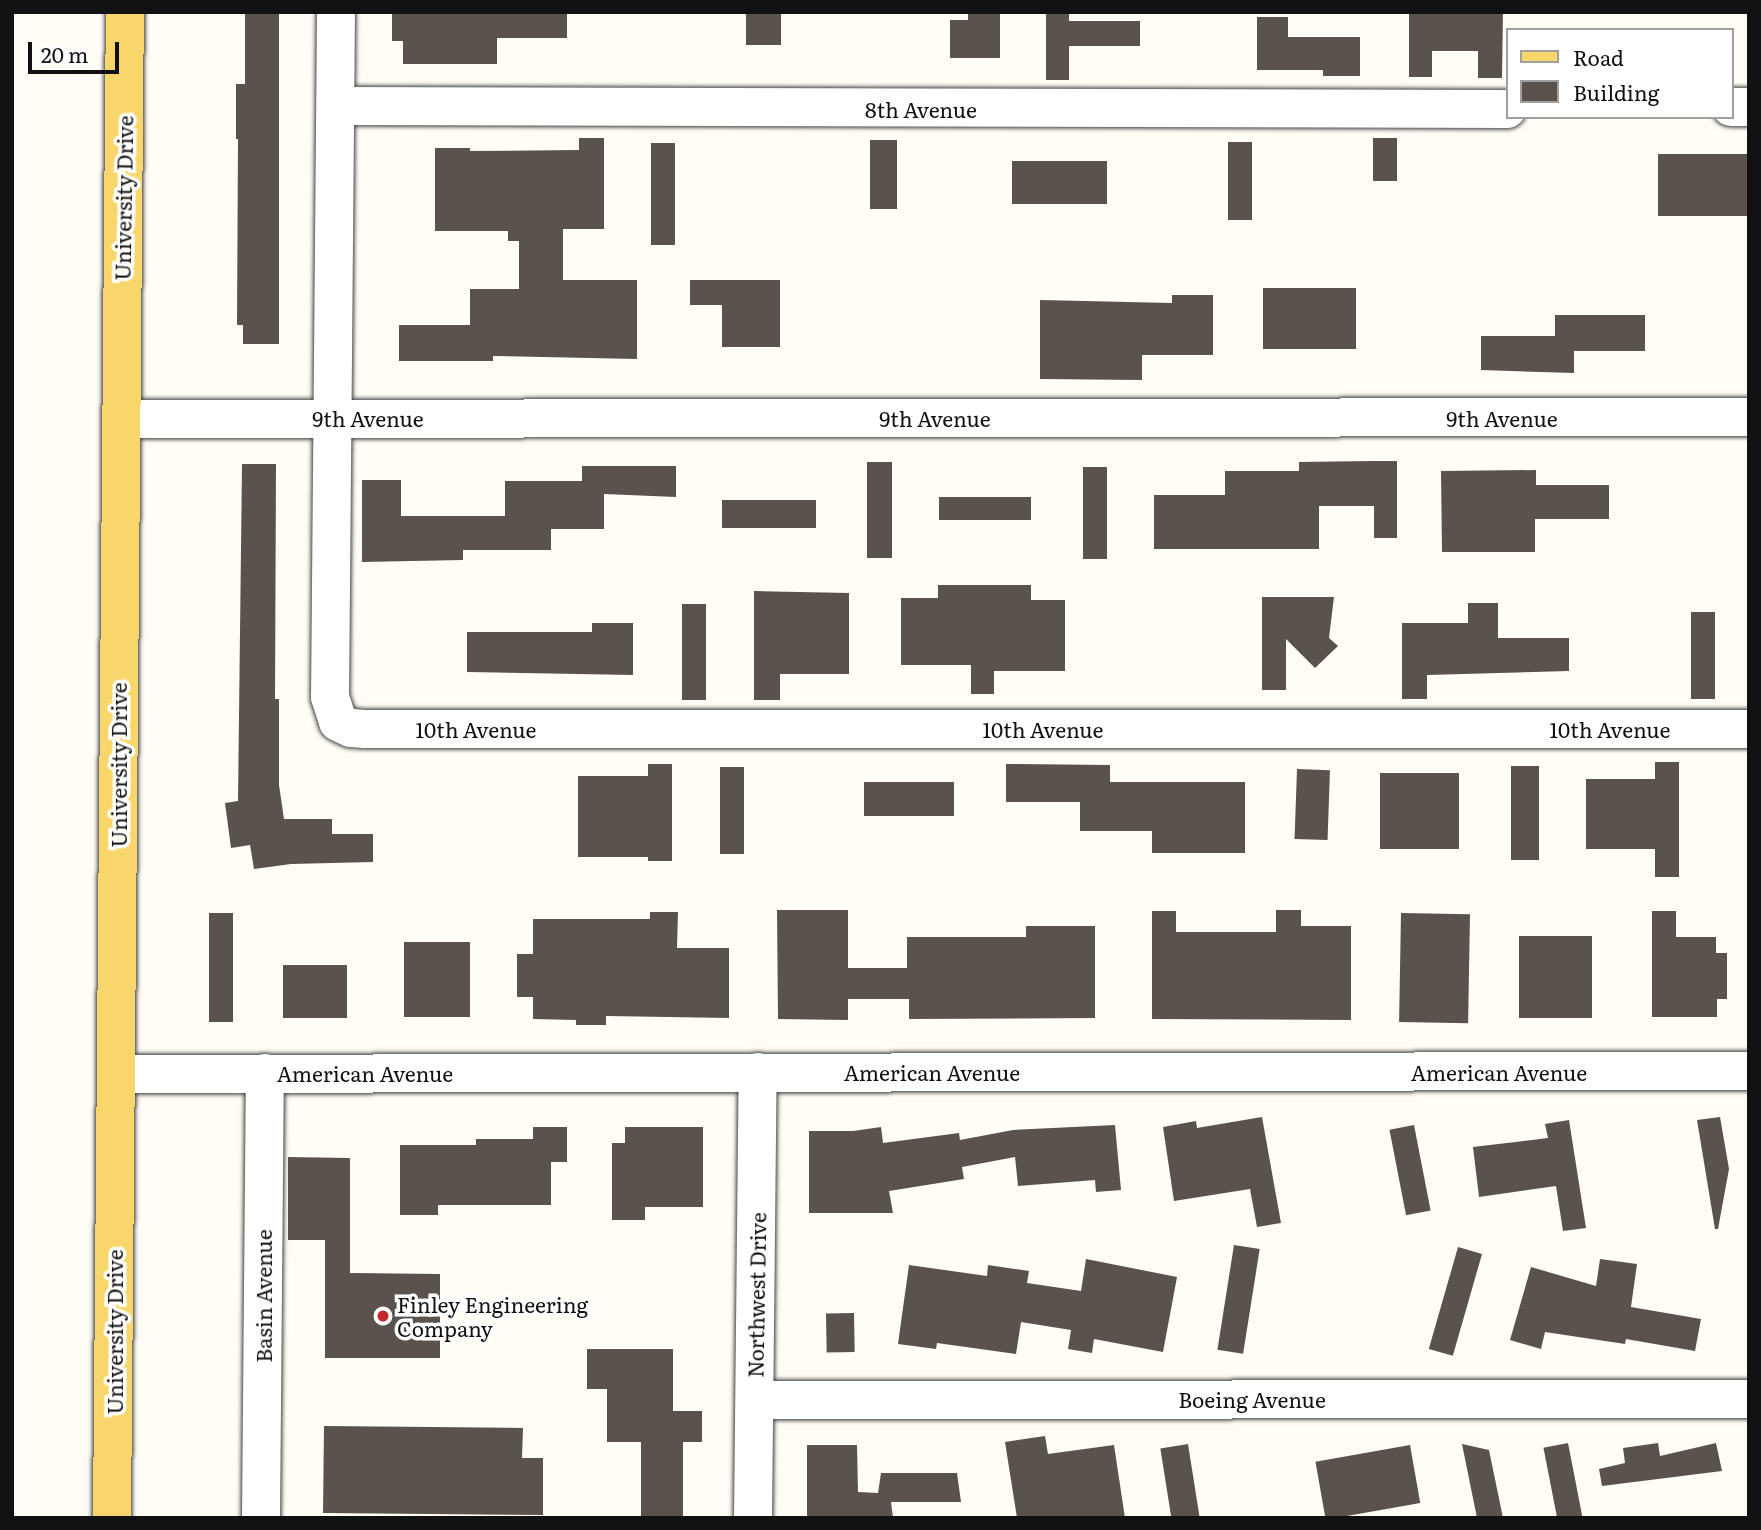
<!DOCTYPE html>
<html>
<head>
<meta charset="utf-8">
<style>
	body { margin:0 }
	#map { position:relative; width:1761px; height:1530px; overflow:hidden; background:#fffdf5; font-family:Literata,serif }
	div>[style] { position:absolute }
	.building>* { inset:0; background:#5a524d; transform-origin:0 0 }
	.roads { filter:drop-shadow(0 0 2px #444) drop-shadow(0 0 2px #444) }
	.minor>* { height:38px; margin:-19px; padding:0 19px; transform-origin:19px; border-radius:19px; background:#fff }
	.major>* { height:38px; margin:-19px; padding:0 19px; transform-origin:19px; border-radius:19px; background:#f9d66b }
	.dots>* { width:19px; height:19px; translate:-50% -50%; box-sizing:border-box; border:4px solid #fff; border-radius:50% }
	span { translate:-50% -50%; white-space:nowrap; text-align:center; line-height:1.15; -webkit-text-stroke:7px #fff; paint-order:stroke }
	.street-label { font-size:21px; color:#111 }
	.poi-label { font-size:21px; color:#111 }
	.left { translate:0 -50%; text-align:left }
	.frame { position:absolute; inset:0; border:14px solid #111; pointer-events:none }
	.legend { position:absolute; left:1506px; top:28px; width:228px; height:91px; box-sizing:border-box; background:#fff; border:2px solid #a0a0a0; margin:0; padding:9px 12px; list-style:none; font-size:21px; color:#111 }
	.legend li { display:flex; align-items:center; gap:14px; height:35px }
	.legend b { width:35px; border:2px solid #a0a0a0 }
	.scale { position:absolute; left:28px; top:42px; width:91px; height:32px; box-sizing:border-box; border:4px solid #111; border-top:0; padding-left:9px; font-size:21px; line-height:24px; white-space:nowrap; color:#111; -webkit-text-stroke:5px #fff; paint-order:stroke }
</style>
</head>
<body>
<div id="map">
	<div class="building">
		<div style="clip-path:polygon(245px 12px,279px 12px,279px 344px,243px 344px,243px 325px,237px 325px,238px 139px,236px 139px,236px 84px,245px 84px)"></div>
		<div style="clip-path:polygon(405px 12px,567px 12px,567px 38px,497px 38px,497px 64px,403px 64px,403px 41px,392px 41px,392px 13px)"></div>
		<div style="left:746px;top:12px;width:35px;height:33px"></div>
		<div style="clip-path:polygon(968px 12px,1000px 12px,1000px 58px,950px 58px,950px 20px,968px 20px)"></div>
		<div style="clip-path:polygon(1046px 12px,1069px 12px,1069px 21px,1140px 21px,1140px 46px,1069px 46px,1069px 80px,1046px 80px)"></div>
		<div style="clip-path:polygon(1409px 12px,1503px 12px,1502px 78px,1478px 78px,1478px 51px,1432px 51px,1432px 77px,1409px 77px)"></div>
		<div style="clip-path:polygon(1257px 17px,1288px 17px,1288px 37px,1360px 37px,1360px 76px,1323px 76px,1323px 70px,1257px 70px)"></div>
		<div style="clip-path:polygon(579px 138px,604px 138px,604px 229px,563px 229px,563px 280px,637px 280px,637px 359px,493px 356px,493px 361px,399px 361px,399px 325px,470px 325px,470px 289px,519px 289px,519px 241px,508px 241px,508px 231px,435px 231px,435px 148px,470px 148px,470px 151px,579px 150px)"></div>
		<div style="left:1373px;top:138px;width:24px;height:43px"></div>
		<div style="left:870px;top:140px;width:27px;height:69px"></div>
		<div style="left:1228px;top:142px;width:24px;height:78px"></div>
		<div style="left:651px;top:143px;width:24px;height:102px"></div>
		<div style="left:1658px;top:154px;width:91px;height:62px"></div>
		<div style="left:1012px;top:161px;width:95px;height:43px"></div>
		<div style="clip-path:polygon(690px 280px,780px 280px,780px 347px,722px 347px,722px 305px,690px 305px)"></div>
		<div style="left:1263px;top:288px;width:93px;height:61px"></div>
		<div style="clip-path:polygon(1172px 295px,1213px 295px,1213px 355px,1142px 355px,1142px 380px,1040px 379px,1040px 300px,1172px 303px)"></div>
		<div style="clip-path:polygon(1555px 315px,1645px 315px,1645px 351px,1574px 351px,1574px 373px,1481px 370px,1481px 336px,1555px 336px)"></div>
		<div style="clip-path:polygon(1374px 461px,1397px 461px,1397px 538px,1374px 538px,1374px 506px,1319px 506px,1319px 549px,1154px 549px,1154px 495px,1225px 495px,1225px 471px,1299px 471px,1299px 462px)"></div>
		<div style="left:867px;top:462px;width:25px;height:96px"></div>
		<div style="clip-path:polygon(242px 464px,276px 464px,275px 699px,279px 699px,279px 785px,284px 819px,332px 819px,332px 834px,373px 834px,373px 862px,291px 864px,254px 869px,250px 845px,231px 848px,225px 803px,238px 801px)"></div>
		<div style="clip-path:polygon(582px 466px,676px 466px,676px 497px,604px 494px,604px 529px,551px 529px,551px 550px,463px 550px,463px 560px,362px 562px,362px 480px,401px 480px,401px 516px,505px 516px,505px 481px,582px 481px)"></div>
		<div style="left:1083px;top:467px;width:24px;height:92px"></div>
		<div style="clip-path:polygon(1536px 470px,1536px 485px,1609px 485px,1609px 519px,1535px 519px,1535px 552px,1442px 552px,1441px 471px)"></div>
		<div style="left:939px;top:497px;width:92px;height:23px"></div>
		<div style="left:722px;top:500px;width:94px;height:28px"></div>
		<div style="clip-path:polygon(938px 585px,1031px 585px,1031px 600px,1065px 600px,1065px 671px,994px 671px,994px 694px,971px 694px,971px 665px,901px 665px,901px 598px,938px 598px)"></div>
		<div style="clip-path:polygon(754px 591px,849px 593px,849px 674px,780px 674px,780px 700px,754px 700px)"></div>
		<div style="clip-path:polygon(1262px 597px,1334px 597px,1329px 638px,1338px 646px,1315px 668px,1286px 639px,1286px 690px,1262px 690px)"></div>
		<div style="clip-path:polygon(1468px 603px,1498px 603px,1498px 638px,1569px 638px,1569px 671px,1427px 675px,1427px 699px,1402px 699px,1402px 623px,1468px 623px)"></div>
		<div style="left:682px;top:604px;width:24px;height:96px"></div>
		<div style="left:1691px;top:612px;width:24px;height:87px"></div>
		<div style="clip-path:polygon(592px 623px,633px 623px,633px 675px,467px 672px,467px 632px,592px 632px)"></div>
		<div style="clip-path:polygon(1655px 762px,1679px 762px,1679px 877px,1655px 877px,1655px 849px,1586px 849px,1586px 779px,1655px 779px)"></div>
		<div style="clip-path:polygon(648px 764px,672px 764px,672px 861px,648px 861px,648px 857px,578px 857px,578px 776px,648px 776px)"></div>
		<div style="clip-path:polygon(1006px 764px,1110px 765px,1110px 782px,1245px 782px,1245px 853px,1152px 853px,1152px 831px,1080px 831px,1080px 802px,1006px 802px)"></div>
		<div style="left:1511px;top:766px;width:28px;height:94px"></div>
		<div style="left:720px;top:767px;width:24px;height:87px"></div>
		<div style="left:1297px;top:769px;width:33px;height:70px;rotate:2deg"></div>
		<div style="left:1380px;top:773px;width:79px;height:76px"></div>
		<div style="left:864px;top:782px;width:90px;height:34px"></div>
		<div style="clip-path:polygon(777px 910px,848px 910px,848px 968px,907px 968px,907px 937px,1026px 937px,1026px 926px,1095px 926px,1095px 1018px,909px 1019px,909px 999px,848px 999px,848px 1020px,778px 1019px)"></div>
		<div style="clip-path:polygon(1276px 910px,1301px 910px,1301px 926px,1351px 926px,1351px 1020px,1152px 1019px,1152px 911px,1176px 911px,1176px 932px,1276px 932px)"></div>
		<div style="clip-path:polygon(1652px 911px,1676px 911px,1676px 937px,1716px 937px,1716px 953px,1727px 953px,1727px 999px,1717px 999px,1717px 1017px,1652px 1017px)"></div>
		<div style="clip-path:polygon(650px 912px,678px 912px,677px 948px,729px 948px,729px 1018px,606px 1016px,606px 1025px,576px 1025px,576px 1020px,533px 1019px,533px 997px,517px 997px,517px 954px,533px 954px,533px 919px,650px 919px)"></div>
		<div style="left:209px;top:913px;width:24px;height:109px"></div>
		<div style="left:1401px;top:913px;width:69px;height:109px;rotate:1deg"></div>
		<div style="left:1519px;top:936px;width:73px;height:82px"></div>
		<div style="left:404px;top:942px;width:66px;height:75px"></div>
		<div style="left:283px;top:965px;width:64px;height:53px"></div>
		<div style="clip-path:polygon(1262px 1117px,1281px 1223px,1257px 1227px,1250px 1189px,1174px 1201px,1163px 1127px,1196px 1121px,1197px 1128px)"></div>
		<div style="clip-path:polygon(1720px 1117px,1729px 1169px,1718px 1229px,1715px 1229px,1697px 1120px)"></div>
		<div style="clip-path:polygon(1569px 1120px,1586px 1228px,1563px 1231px,1556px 1186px,1479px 1197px,1473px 1147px,1548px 1138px,1545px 1124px)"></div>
		<div style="clip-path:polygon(1115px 1125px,1121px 1190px,1096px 1192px,1095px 1180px,1018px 1186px,1015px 1157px,962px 1167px,964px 1179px,889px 1191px,893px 1213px,809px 1213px,809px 1131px,853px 1131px,881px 1127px,883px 1143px,959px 1133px,960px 1140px,1013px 1130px)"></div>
		<div style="left:1414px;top:1125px;width:87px;height:25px;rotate:79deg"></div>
		<div style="clip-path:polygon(533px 1127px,567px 1127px,567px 1162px,551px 1162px,551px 1205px,438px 1205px,438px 1215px,400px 1215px,400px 1145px,476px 1145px,476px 1139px,533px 1139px)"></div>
		<div style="clip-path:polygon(625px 1127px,703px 1127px,703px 1207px,645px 1207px,645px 1220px,612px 1220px,612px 1143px,625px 1143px)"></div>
		<div style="clip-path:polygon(288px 1157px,350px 1158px,350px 1273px,440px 1274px,440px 1358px,325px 1358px,325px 1240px,288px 1240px)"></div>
		<div style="left:1234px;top:1245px;width:26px;height:106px;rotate:9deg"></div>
		<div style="left:1458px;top:1247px;width:25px;height:106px;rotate:16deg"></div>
		<div style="clip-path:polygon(1086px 1259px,1177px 1277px,1163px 1352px,1094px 1339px,1092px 1353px,1068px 1349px,1071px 1330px,1021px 1322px,1016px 1354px,937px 1343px,936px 1349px,898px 1344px,909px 1265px,987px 1276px,988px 1265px,1029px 1271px,1027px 1283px,1081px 1291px)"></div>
		<div style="clip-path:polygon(1600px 1259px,1637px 1264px,1631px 1307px,1701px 1319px,1695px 1351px,1626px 1339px,1625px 1344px,1545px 1332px,1541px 1349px,1510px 1340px,1531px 1267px,1596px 1286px)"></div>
		<div style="left:854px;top:1313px;width:39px;height:28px;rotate:89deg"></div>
		<div style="clip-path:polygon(587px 1349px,673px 1349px,673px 1411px,702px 1411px,702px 1442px,683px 1442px,683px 1517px,641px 1517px,641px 1442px,607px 1442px,607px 1389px,587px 1389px)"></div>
		<div style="clip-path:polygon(324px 1426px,523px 1428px,522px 1458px,543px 1458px,543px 1515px,323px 1513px)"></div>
		<div style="clip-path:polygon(1045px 1436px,1048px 1454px,1114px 1445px,1125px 1518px,1017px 1518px,1005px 1442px)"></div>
		<div style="left:1568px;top:1443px;width:76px;height:25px;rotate:79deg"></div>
		<div style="clip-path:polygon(1658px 1443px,1660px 1456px,1716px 1443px,1722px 1471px,1602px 1486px,1599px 1469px,1625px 1463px,1623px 1448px)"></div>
		<div style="left:1188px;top:1444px;width:75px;height:28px;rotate:81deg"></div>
		<div style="clip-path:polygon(1462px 1444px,1489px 1450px,1503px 1518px,1477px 1518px)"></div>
		<div style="clip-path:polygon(807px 1445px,857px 1445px,858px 1492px,878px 1493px,881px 1473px,957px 1473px,961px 1502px,891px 1502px,893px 1518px,807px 1518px)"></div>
		<div style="left:1410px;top:1445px;width:59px;height:96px;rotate:80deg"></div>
	</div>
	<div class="roads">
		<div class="minor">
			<div style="left:336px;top:12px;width:685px;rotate:90.5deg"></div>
			<div style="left:330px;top:697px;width:26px;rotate:72deg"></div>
			<div style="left:338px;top:722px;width:14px;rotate:25deg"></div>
			<div style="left:351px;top:728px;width:14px;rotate:4deg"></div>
			<div style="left:365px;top:729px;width:1384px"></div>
			<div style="left:336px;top:106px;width:1171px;rotate:0.15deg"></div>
			<div style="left:1731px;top:107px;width:18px"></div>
			<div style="left:121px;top:419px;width:1628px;rotate:-0.07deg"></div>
			<div style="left:116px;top:1074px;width:1633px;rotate:-0.11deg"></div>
			<div style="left:755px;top:1400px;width:994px;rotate:-0.06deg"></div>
			<div style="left:261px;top:1518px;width:445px;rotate:-89.5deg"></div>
			<div style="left:753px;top:1518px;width:446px;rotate:-89.4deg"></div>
		</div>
		<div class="major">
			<div style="left:112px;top:1518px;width:1506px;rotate:-89.51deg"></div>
		</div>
	</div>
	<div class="dots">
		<div style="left:383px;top:1316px;background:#c4262e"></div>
	</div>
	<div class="street-label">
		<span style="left:921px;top:109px">8th Avenue</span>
		<span style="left:123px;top:198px;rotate:-89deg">University Drive</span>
		<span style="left:368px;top:418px">9th Avenue</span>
		<span style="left:935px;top:418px">9th Avenue</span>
		<span style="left:1502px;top:418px">9th Avenue</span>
		<span style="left:476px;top:729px">10th Avenue</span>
		<span style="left:1043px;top:729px">10th Avenue</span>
		<span style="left:1610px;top:729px">10th Avenue</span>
		<span style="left:118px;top:765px;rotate:-90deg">University Drive</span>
		<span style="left:932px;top:1072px">American Avenue</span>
		<span style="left:1499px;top:1072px">American Avenue</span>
		<span style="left:365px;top:1073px">American Avenue</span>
		<span style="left:756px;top:1295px;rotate:-89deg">Northwest Drive</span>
		<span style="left:263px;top:1296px;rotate:-90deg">Basin Avenue</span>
		<span style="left:114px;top:1332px;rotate:-90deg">University Drive</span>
		<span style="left:1252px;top:1399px">Boeing Avenue</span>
	</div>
	<div class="poi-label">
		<span class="left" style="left:397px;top:1316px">Finley Engineering<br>Company</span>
	</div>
	<div class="frame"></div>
	<ul class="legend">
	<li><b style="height:9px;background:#f9d66b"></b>Road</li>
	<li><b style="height:19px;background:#5a524d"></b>Building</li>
	</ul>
	<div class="scale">20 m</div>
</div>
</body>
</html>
